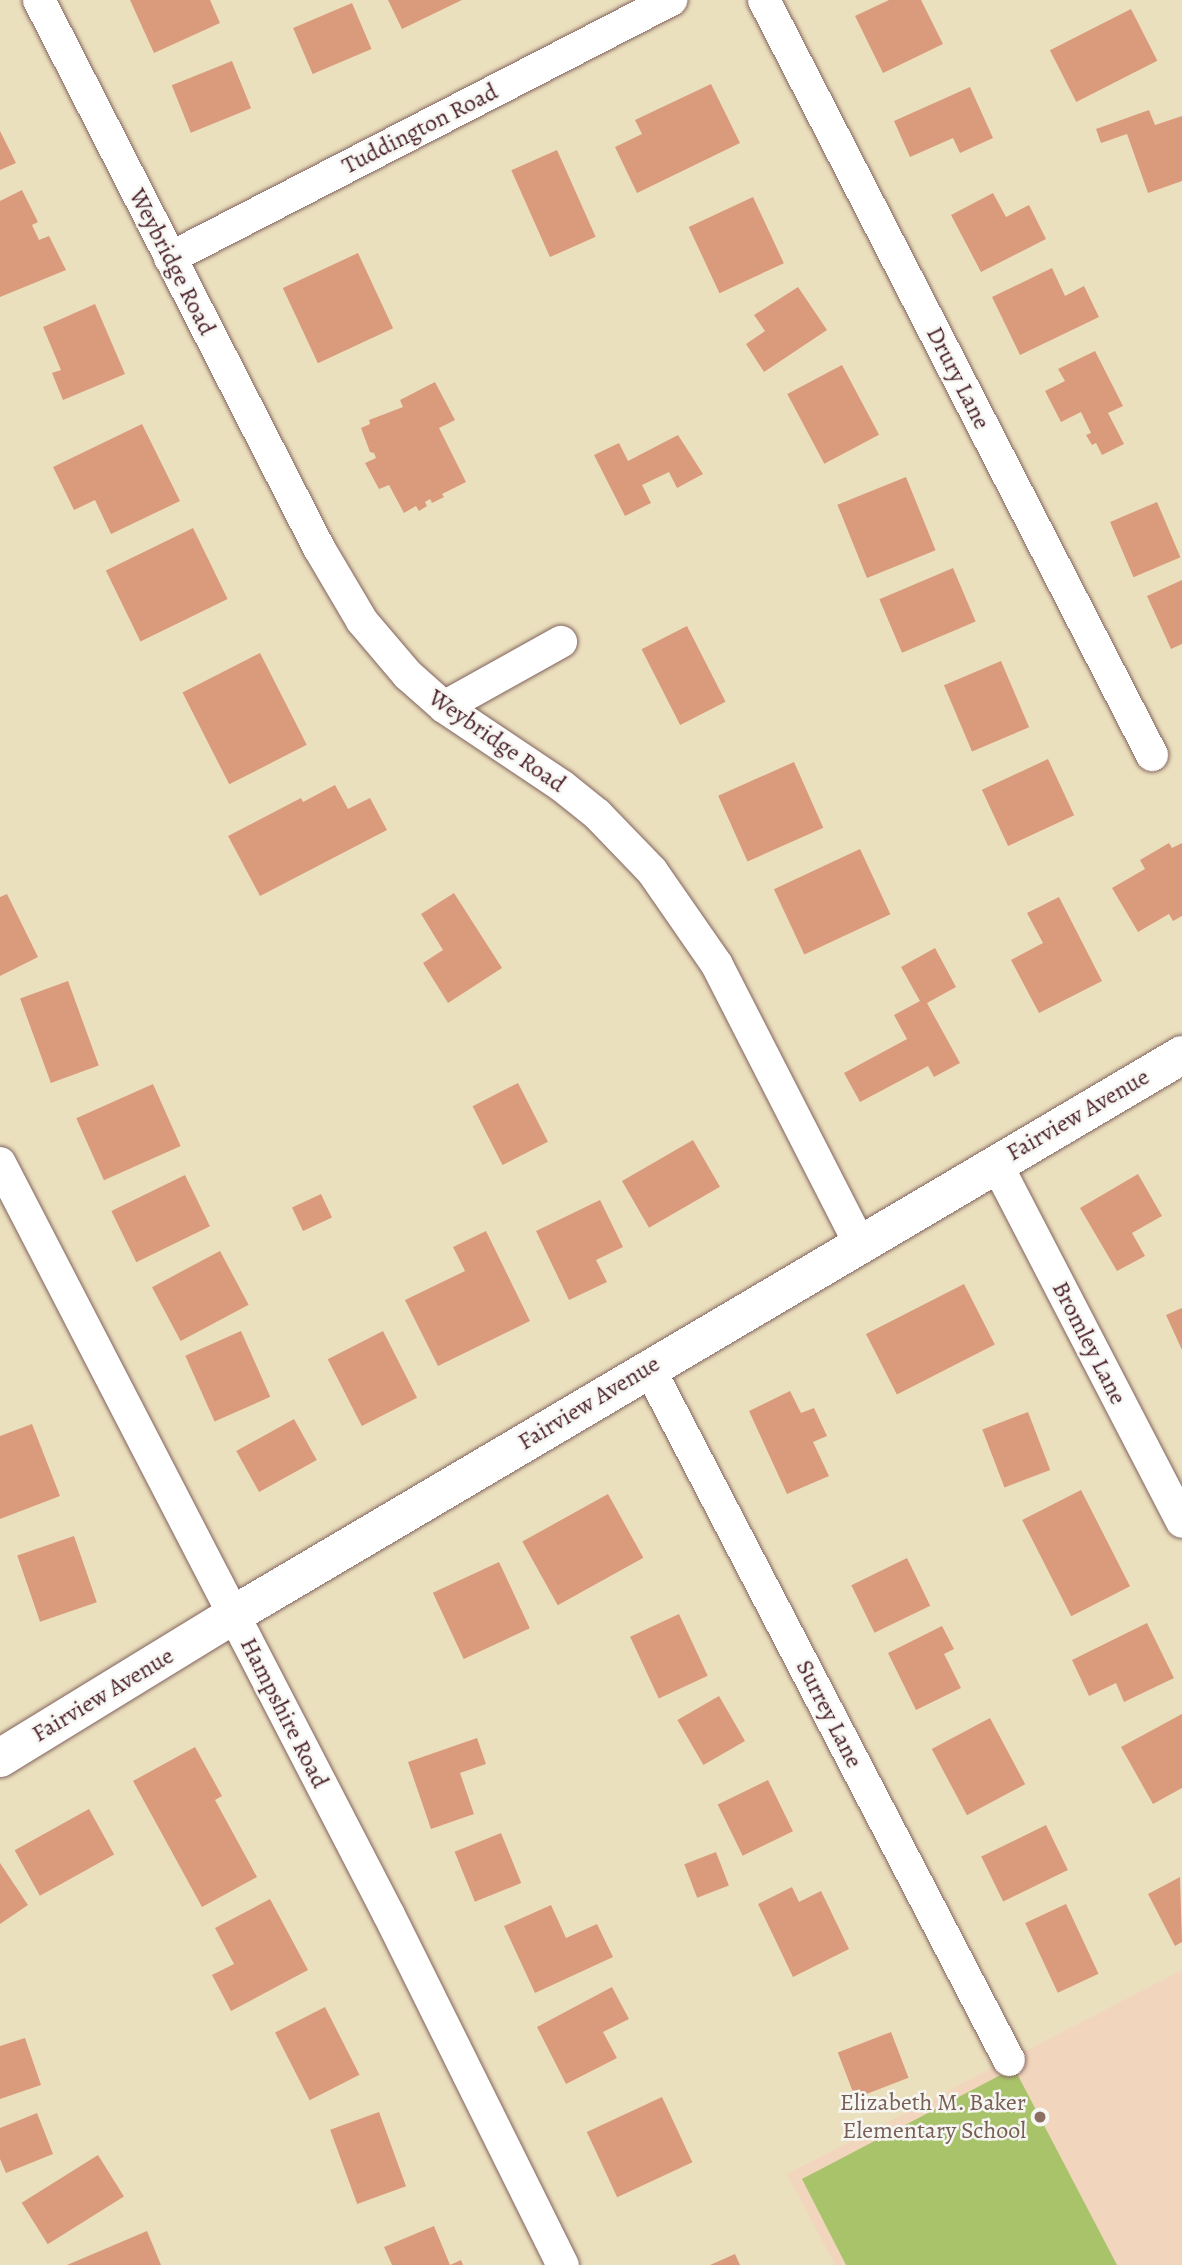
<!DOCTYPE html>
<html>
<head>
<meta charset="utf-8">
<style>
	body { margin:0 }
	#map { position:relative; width:1182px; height:2265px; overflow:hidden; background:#ebe0be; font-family:Alegreya,serif }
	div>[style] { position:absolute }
	.built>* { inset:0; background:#f1d5bd }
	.green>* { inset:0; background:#a8c36a }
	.building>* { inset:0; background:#da9b7c; transform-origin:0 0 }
	.roads { filter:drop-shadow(0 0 2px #82635e) drop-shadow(0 0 2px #82635e) }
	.minor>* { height:32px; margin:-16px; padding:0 16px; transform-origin:16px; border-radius:16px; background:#fff }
	.tertiary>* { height:38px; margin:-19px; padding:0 19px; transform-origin:19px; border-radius:19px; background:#fff }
	.dots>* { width:19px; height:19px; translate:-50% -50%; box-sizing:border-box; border:4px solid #f6f6f2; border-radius:50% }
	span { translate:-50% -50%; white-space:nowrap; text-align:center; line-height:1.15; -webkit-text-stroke:5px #f6f6f2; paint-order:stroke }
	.street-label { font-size:24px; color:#4a1f2b }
	.education-label { font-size:24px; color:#785e54 }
	.right { translate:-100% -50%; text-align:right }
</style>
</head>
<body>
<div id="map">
	<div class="built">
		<div style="clip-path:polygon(1182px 1970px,1182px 2265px,835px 2265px,787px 2174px)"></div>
	</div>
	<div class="green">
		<div style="clip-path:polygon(1014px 2068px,1117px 2265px,846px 2265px,802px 2179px)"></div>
	</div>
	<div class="building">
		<div style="clip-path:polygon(130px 0,210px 0,220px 23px,154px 53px)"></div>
		<div style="clip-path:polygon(388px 0,462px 0,402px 29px)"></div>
		<div style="clip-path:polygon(889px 0,921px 0,943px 44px,883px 73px,855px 16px)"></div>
		<div style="left:352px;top:3px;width:50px;height:64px;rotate:67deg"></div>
		<div style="left:1131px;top:9px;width:58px;height:91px;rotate:63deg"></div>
		<div style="left:232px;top:61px;width:51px;height:65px;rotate:68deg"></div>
		<div style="clip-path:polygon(711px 84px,740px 143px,637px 193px,615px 147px,642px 134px,635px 120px)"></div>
		<div style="clip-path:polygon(970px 87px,993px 138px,960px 153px,953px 138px,910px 157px,894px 121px)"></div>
		<div style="clip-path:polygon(1149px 110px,1155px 125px,1182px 116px,1182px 181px,1148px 193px,1127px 134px,1101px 143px,1096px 129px)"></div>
		<div style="clip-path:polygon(0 131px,16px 163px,0 170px)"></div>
		<div style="left:557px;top:150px;width:95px;height:50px;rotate:66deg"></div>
		<div style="clip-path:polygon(22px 190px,38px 222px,32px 225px,39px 240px,49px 236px,66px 270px,0 297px,0 201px)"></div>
		<div style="clip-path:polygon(993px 193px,1006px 217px,1029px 205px,1046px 239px,981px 272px,951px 215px)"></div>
		<div style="left:753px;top:197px;width:73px;height:71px;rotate:65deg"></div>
		<div style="left:358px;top:253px;width:83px;height:83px;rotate:65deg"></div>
		<div style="clip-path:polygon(1052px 268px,1065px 296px,1084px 286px,1099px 317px,1020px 355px,992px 297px)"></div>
		<div style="clip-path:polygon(798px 287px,827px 330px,764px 372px,746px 344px,765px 331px,754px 315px)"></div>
		<div style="clip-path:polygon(95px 304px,125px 374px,63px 400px,52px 373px,61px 370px,43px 327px)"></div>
		<div style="clip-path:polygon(1095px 351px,1123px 406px,1108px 413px,1124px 444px,1102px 455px,1096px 443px,1092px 445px,1086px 435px,1091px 433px,1081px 412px,1061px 422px,1045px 391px,1065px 381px,1058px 369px)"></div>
		<div style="left:842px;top:365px;width:79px;height:62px;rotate:62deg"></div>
		<div style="clip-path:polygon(435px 382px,455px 420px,439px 428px,466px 482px,442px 494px,444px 497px,432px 503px,430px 499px,425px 502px,427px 506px,419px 511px,416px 506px,404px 513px,389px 485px,379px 489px,365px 463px,376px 458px,374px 453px,370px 452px,361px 428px,370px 424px,369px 420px,403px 407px,400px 400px)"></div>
		<div style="clip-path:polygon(142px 424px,180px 501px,111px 534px,95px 500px,74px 510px,53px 467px)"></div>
		<div style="clip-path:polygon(678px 435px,703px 474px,677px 488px,669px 472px,642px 485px,651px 503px,625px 516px,594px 455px,619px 443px,628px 461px)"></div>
		<div style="left:906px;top:477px;width:79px;height:74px;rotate:68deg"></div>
		<div style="left:1157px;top:502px;width:60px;height:51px;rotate:67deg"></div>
		<div style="left:193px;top:528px;width:79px;height:97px;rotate:64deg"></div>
		<div style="left:953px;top:568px;width:58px;height:80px;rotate:67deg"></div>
		<div style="clip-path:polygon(1182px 580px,1182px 644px,1171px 649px,1147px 596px)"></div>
		<div style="left:687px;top:626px;width:85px;height:51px;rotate:63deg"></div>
		<div style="left:260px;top:653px;width:103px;height:87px;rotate:63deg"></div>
		<div style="left:1001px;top:661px;width:72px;height:62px;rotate:67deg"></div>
		<div style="left:1048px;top:759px;width:62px;height:73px;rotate:65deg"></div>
		<div style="left:794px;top:762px;width:72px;height:83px;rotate:66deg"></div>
		<div style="clip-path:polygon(335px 785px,348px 809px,370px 798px,387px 830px,260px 896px,228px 836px,301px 798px,303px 802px)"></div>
		<div style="clip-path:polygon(1169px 843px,1172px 848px,1182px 843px,1182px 916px,1173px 921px,1169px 914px,1138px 932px,1112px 888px,1145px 869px,1140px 860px)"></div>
		<div style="left:860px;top:849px;width:72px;height:95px;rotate:65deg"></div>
		<div style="clip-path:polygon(454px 893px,502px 968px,448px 1003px,423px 963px,443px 950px,421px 914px)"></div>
		<div style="clip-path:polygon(7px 894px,38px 957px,0 976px,0 897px)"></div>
		<div style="clip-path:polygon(1059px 897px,1102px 981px,1039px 1013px,1011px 960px,1043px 943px,1027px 913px)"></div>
		<div style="clip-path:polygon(935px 948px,956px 987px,927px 1003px,960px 1063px,934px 1077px,928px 1066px,860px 1102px,844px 1073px,907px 1039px,894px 1015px,920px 1001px,901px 967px)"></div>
		<div style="left:68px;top:981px;width:90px;height:51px;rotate:70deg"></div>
		<div style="left:518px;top:1083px;width:66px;height:51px;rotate:63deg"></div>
		<div style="left:153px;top:1084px;width:68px;height:84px;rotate:66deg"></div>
		<div style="left:693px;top:1140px;width:54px;height:82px;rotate:60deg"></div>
		<div style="clip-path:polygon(1138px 1174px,1162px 1216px,1132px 1233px,1145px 1256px,1117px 1271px,1080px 1208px)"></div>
		<div style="left:185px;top:1175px;width:57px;height:82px;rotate:64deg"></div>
		<div style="left:321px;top:1194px;width:26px;height:32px;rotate:65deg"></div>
		<div style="clip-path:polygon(600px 1200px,623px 1247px,596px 1260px,607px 1282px,569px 1300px,536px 1231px)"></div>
		<div style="clip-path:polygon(486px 1231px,530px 1321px,438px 1366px,405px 1300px,465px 1271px,453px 1247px)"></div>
		<div style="left:220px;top:1251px;width:61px;height:77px;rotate:62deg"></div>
		<div style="left:964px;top:1284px;width:68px;height:110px;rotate:63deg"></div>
		<div style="clip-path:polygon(1182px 1308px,1182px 1350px,1166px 1315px)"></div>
		<div style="left:241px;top:1331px;width:72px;height:61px;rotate:66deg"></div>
		<div style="left:383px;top:1331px;width:75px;height:62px;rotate:63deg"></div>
		<div style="clip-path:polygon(790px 1391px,801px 1413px,814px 1408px,827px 1436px,813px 1442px,829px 1476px,787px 1494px,749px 1411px)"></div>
		<div style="left:1028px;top:1412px;width:62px;height:49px;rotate:69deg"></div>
		<div style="left:294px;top:1419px;width:47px;height:66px;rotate:61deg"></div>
		<div style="clip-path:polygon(32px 1424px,60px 1496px,0 1519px,0 1436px)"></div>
		<div style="left:1081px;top:1490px;width:108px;height:66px;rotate:63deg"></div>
		<div style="left:608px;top:1494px;width:73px;height:98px;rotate:61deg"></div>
		<div style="left:74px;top:1536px;width:70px;height:60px;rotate:71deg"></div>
		<div style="left:907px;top:1558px;width:53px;height:62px;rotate:64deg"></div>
		<div style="left:499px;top:1562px;width:73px;height:73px;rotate:65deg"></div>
		<div style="left:679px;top:1614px;width:68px;height:54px;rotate:65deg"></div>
		<div style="clip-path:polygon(1147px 1623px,1174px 1678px,1124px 1702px,1116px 1683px,1089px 1696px,1072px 1660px)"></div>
		<div style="clip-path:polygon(942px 1626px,954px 1649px,944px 1654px,961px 1688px,916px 1710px,888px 1653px)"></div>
		<div style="left:719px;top:1696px;width:52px;height:48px;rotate:60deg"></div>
		<div style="clip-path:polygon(1182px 1714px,1182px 1788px,1153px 1804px,1121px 1747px)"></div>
		<div style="left:990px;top:1718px;width:75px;height:66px;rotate:62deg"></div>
		<div style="clip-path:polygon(477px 1738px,486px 1764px,460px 1773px,474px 1814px,431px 1829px,408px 1762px)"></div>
		<div style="clip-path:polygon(195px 1747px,222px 1796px,215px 1800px,257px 1877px,202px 1907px,133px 1781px)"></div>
		<div style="left:768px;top:1780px;width:57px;height:56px;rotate:64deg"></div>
		<div style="left:89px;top:1809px;width:52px;height:85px;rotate:61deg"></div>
		<div style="left:1046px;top:1825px;width:50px;height:72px;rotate:64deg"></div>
		<div style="left:501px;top:1833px;width:54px;height:50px;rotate:68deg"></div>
		<div style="left:716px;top:1852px;width:36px;height:34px;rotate:69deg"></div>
		<div style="clip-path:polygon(0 1863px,28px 1905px,0 1924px)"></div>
		<div style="clip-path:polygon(1180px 1877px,1182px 1942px,1175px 1946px,1148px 1894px)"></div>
		<div style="clip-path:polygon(792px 1887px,799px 1902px,821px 1891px,849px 1949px,793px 1977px,758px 1904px)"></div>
		<div style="clip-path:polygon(270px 1899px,308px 1970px,231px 2011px,212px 1975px,234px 1964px,215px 1928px)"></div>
		<div style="left:1066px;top:1904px;width:77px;height:45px;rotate:65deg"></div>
		<div style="clip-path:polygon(551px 1905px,566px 1938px,597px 1924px,613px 1957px,535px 1993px,504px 1926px)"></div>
		<div style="clip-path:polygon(612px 1987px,629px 2019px,603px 2032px,617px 2058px,566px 2084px,537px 2027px)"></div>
		<div style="left:325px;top:2007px;width:76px;height:56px;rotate:63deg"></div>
		<div style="left:891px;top:2032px;width:49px;height:57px;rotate:69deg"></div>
		<div style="clip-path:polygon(25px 2038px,41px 2085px,0 2099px,0 2046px)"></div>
		<div style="left:662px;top:2097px;width:72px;height:83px;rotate:65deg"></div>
		<div style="left:379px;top:2112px;width:79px;height:52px;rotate:70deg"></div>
		<div style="clip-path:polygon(37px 2113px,53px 2154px,6px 2173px,0 2159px,0 2128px)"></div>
		<div style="left:98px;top:2155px;width:49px;height:90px;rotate:58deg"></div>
		<div style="clip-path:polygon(434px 2226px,450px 2265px,461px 2260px,463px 2265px,392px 2265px,384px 2247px)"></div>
		<div style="clip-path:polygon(147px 2231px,161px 2265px,67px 2265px)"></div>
		<div style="clip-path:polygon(735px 2254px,740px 2265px,710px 2265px)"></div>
	</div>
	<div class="roads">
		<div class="minor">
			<div style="left:39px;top:0;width:615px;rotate:62.94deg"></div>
			<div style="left:319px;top:548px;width:85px;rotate:59.5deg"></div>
			<div style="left:362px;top:621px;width:71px;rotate:49.6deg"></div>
			<div style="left:408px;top:675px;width:48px;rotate:41.6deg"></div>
			<div style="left:444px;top:707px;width:142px;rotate:33.8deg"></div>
			<div style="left:562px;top:786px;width:45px;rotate:38.7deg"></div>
			<div style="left:597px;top:814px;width:79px;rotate:46deg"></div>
			<div style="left:652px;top:871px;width:114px;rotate:55.3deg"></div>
			<div style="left:717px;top:965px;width:312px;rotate:62.9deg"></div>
			<div style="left:764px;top:0;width:849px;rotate:62.8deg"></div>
			<div style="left:170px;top:258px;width:564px;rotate:-27.25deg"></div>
			<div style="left:444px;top:707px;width:134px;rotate:-29.1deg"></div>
			<div style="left:0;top:1163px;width:847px;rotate:62.65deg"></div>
			<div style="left:389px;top:1915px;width:391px;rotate:63.6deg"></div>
			<div style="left:996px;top:1163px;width:404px;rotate:62.6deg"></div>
			<div style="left:649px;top:1368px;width:780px;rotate:62.52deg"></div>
		</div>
		<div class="tertiary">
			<div style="left:0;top:1758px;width:273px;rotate:-31.5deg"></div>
			<div style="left:233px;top:1615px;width:1102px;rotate:-30.54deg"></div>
		</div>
	</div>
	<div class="dots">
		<div style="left:1040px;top:2117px;background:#8d6e63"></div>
	</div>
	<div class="street-label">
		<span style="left:420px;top:129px;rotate:-27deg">Tuddington Road</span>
		<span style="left:172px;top:262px;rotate:63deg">Weybridge Road</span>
		<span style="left:958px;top:378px;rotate:63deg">Drury Lane</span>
		<span style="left:497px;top:741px;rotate:35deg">Weybridge Road</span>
		<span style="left:1078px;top:1115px;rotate:-30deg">Fairview Avenue</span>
		<span style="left:1089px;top:1343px;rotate:63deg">Bromley Lane</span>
		<span style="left:589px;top:1403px;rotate:-31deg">Fairview Avenue</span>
		<span style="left:103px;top:1695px;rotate:-31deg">Fairview Avenue</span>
		<span style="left:284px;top:1713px;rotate:63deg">Hampshire Road</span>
		<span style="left:829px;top:1714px;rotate:63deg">Surrey Lane</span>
	</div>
	<div class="education-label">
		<span class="right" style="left:1026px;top:2117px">Elizabeth M. Baker<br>Elementary School</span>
	</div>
</div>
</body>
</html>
